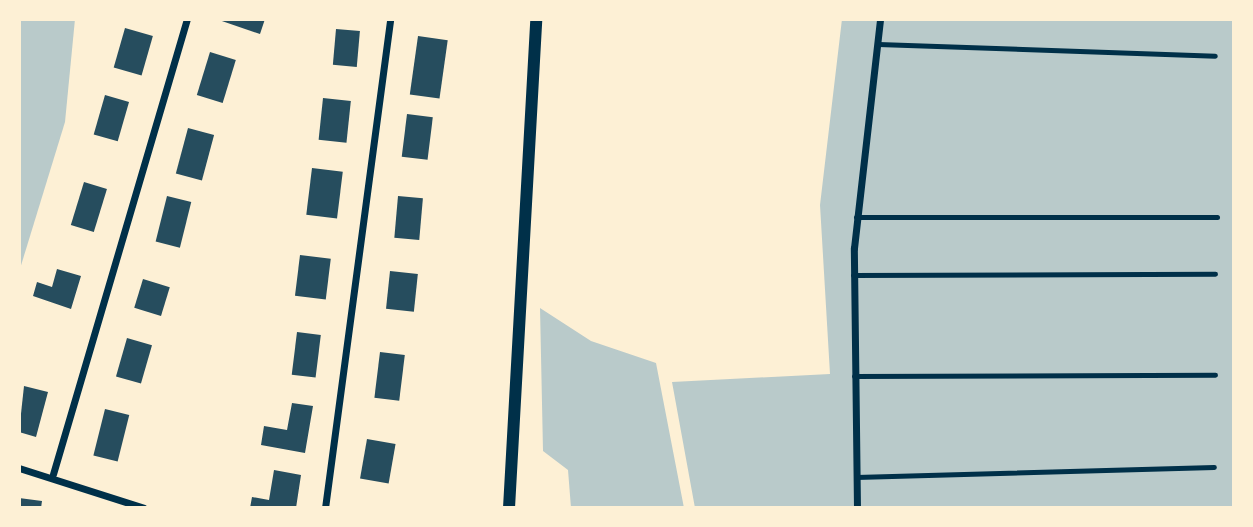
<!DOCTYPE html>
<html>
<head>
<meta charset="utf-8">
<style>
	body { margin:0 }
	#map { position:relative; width:1253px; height:527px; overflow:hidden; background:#fdf0d5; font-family:Manrope,sans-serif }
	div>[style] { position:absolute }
	.green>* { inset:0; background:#b9caca }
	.building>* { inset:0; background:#264d5e; transform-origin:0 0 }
	.service>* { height:5px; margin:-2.5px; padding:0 2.5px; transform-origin:2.5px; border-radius:2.5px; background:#003049 }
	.minor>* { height:7px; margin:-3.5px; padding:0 3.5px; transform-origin:3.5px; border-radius:3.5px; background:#003049 }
	.tertiary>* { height:12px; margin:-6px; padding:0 6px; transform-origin:6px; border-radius:6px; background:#003049 }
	span { translate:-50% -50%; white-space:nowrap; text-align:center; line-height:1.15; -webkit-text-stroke:7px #fdf0d5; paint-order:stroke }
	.frame { position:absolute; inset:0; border:21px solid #fdf0d5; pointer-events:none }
</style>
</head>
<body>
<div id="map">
	<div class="green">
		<div style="clip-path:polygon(19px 19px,75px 19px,65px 122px,19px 272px)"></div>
		<div style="clip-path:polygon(842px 19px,1234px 19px,1234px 508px,695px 508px,672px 382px,830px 374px,820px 205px)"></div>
		<div style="clip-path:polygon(540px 308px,591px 341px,656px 363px,684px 508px,571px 508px,568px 470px,543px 451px)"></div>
	</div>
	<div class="building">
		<div style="clip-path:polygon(216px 19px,265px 19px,260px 34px)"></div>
		<div style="left:125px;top:28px;width:29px;height:41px;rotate:16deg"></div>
		<div style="left:336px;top:29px;width:24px;height:36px;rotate:5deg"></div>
		<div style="left:418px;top:36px;width:30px;height:59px;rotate:8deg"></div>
		<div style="left:210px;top:52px;width:27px;height:45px;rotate:17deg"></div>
		<div style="left:105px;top:95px;width:25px;height:41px;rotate:16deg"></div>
		<div style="left:323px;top:98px;width:28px;height:42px;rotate:6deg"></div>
		<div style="left:407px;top:114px;width:26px;height:43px;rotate:7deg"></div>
		<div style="left:188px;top:128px;width:27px;height:47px;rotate:15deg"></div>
		<div style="left:312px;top:168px;width:31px;height:47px;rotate:7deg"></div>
		<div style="left:84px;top:182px;width:24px;height:45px;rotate:17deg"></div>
		<div style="left:167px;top:196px;width:25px;height:47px;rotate:14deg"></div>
		<div style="left:398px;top:196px;width:25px;height:42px;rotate:5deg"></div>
		<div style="left:300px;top:255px;width:31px;height:41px;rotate:7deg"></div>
		<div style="clip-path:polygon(57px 269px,81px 276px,71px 309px,33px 296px,37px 282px,52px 287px)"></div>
		<div style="left:390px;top:271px;width:28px;height:38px;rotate:6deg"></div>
		<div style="left:143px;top:279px;width:28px;height:30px;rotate:17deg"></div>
		<div style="left:297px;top:332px;width:24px;height:43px;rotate:7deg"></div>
		<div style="left:127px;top:338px;width:26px;height:40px;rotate:16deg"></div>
		<div style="left:380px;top:352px;width:25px;height:46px;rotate:7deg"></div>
		<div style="clip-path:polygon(24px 386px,48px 392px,36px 437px,19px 432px)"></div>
		<div style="clip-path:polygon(292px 403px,313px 406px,305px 453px,261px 445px,264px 426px,287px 430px)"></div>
		<div style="left:105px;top:409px;width:25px;height:48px;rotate:14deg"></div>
		<div style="left:367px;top:439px;width:29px;height:40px;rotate:10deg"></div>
		<div style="clip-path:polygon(274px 470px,301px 475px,296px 508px,250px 508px,252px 497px,269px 500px)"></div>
		<div style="clip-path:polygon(19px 498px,42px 501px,41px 508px,19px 508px)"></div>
	</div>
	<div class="service">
		<div style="left:878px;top:44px;width:337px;rotate:2deg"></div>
		<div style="left:856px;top:217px;width:361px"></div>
		<div style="left:853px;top:275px;width:362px;rotate:-0.2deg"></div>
		<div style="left:854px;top:376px;width:361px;rotate:-0.2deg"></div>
		<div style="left:856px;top:477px;width:358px;rotate:-1.6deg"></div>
	</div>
	<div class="minor">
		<div style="left:19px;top:468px;width:131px;rotate:17.7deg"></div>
		<div style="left:53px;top:474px;width:474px;rotate:-73.6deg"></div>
		<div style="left:325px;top:508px;width:493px;rotate:-82.4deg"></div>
		<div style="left:857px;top:508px;width:260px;rotate:-90.7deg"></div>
		<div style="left:854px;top:248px;width:230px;rotate:-83.5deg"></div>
	</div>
	<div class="tertiary">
		<div style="left:509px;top:508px;width:490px;rotate:-86.8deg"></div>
	</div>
	<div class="frame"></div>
</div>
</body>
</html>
